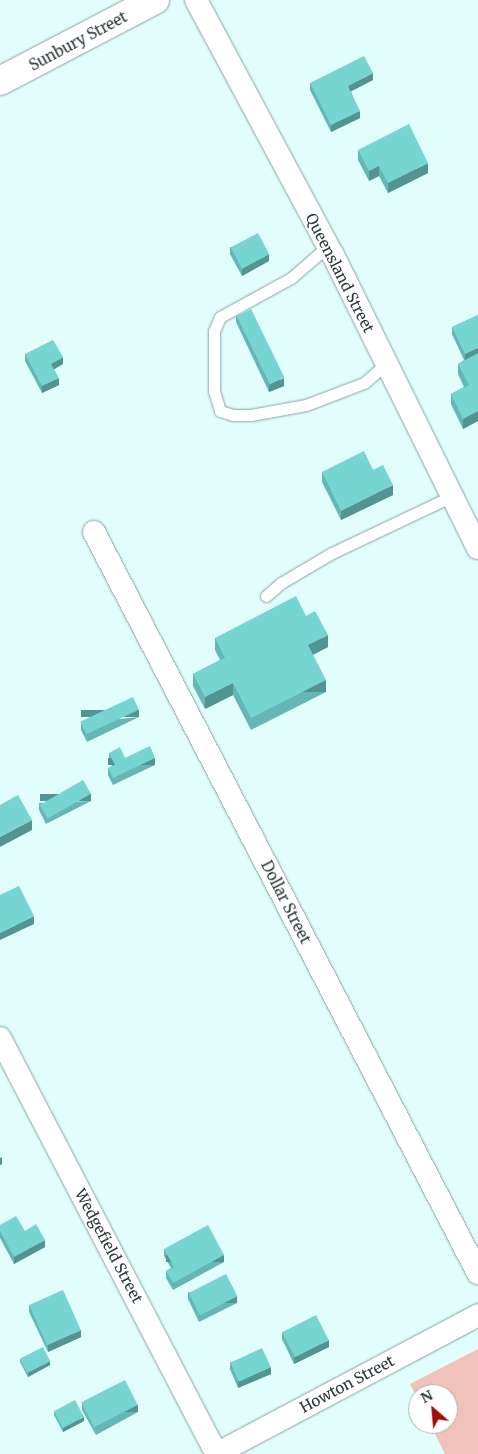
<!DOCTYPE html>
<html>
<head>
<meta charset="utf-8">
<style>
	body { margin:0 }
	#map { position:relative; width:478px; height:1454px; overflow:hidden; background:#e1fefd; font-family:Merriweather,serif }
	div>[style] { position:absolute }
	.green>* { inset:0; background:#f1c2ba }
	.roads { filter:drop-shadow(0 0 1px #87a3a2) drop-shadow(0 0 1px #87a3a2) }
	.lane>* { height:11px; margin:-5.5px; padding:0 5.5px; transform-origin:5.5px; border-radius:5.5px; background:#fff }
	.street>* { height:22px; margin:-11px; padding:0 11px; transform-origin:11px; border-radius:11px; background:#fff }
	.secondary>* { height:28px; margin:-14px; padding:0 14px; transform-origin:14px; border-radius:14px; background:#fff }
	.wall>* { inset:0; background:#65b6b4 }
	.shaded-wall>* { inset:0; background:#539492; transform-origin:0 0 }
	.building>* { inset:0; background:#76d4d1; transform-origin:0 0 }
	span { translate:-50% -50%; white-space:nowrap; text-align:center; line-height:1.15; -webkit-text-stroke:4.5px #fff; paint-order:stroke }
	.street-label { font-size:15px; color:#2b3636 }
	.north { position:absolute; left:408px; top:1384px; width:50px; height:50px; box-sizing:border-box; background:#fff; border:1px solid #aaafaf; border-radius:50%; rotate:333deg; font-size:14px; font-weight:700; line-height:20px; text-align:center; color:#2b3636 }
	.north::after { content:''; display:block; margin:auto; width:18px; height:22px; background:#a20b02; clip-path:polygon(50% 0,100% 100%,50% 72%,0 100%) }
</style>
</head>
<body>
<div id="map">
	<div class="green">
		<div style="clip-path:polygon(478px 1349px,478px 1454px,445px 1454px,430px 1424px,448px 1424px,448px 1394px,418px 1394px,418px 1400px,410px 1384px)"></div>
	</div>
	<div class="roads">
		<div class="lane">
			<div style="left:328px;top:246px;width:49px;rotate:139.1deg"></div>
			<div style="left:291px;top:278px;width:81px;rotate:151.2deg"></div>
			<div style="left:220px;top:317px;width:15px;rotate:113deg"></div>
			<div style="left:214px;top:331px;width:60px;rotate:90deg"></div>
			<div style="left:214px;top:391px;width:21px;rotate:73deg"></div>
			<div style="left:220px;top:411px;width:14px;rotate:17deg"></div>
			<div style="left:233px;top:415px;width:18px"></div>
			<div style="left:251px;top:415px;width:56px;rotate:-10.3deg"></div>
			<div style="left:306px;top:405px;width:62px;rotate:-20.8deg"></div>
			<div style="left:364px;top:383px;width:29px;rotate:-41deg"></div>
			<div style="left:266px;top:596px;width:20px;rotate:-41deg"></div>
			<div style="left:281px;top:583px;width:59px;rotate:-30.5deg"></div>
			<div style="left:332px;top:553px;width:133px;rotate:-25.4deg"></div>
		</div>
		<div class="street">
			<div style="left:196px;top:0;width:289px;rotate:61.8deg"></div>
			<div style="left:333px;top:255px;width:327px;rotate:63.7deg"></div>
			<div style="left:94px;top:532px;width:835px;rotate:62.61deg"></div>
			<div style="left:0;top:1038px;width:469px;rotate:62.5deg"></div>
			<div style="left:216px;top:1454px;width:297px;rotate:-27.9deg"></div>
		</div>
		<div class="secondary">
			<div style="left:0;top:81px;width:175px;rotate:-27.6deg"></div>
		</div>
	</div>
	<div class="wall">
		<div style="clip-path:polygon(373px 80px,351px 91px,360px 118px,331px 132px,310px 90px,310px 83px)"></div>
		<div style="clip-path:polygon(358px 150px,428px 173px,388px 193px,379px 176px,369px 181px,358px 160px)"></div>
		<div style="clip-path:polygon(230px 247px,269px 261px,242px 276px,230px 254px)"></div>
		<div style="clip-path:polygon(236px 315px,284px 386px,269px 392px,236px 322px)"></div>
		<div style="clip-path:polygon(478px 315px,478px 421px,463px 429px,451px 404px,451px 394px,464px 387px,458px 374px,458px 364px,464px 360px,452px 334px,452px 327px)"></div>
		<div style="clip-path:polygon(25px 354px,63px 364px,54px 369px,59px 385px,42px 393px,25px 361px)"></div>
		<div style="clip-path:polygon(373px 470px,393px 495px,341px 520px,322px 482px,322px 472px)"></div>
		<div style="clip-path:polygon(306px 616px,328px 647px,313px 655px,326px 692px,251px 730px,233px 695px,205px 709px,193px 686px,193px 674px,220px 660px,215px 650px,215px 638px)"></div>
		<div style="clip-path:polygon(139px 717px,87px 742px,81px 730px,81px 723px)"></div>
		<div style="clip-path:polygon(109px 753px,125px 758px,155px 765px,113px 785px,108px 775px,108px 768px,112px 766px,109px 760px)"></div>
		<div style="clip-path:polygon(91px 801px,46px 824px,39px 810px,39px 803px)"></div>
		<div style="clip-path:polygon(0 1225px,25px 1231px,45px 1247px,14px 1264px,0 1238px)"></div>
		<div style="clip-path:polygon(164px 1249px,224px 1262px,173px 1290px,166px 1278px,166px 1271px,171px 1268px,164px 1256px)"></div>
		<div style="clip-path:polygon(188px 1292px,237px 1303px,199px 1322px,188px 1299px)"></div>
		<div style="clip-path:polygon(29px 1305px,81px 1337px,48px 1352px,29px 1312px)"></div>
		<div style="clip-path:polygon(282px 1332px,329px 1347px,294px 1364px,282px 1339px)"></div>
		<div style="clip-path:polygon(20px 1359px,50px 1365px,28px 1377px,20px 1362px)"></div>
		<div style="clip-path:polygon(230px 1362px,271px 1374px,238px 1388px,230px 1369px)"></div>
		<div style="clip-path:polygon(82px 1403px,138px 1412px,96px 1435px,82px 1410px)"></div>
		<div style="clip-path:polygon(54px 1412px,84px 1421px,63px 1432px,54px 1415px)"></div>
	</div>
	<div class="shaded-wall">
		<div style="clip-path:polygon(373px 73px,373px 80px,348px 93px,348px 86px)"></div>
		<div style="clip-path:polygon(360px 111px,360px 118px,331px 132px,331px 125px)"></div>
		<div style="clip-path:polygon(428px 163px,428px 173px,388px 193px,388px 183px)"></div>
		<div style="clip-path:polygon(379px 166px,379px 176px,369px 181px,369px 171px)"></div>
		<div style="clip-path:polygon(269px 254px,269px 261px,242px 276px,242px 269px)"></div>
		<div style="clip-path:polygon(478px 348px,478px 355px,465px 361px,465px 354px)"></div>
		<div style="clip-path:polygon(63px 357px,63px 364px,51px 371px,51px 364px)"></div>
		<div style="clip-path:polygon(59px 378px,59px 385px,42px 393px,42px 386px)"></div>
		<div style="clip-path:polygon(284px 378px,284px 386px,269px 392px,269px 385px)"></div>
		<div style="clip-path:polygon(478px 411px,478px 421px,463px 429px,463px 419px)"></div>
		<div style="clip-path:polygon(393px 485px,393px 495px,341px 520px,341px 511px)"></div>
		<div style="clip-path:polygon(328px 635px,328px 647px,308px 657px,308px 645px)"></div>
		<div style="left:326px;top:680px;width:12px;height:84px;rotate:90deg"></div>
		<div style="clip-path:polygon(233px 683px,233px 695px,205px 709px,205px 697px)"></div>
		<div style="left:139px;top:710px;width:7px;height:58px;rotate:90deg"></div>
		<div style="left:155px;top:758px;width:7px;height:47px;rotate:90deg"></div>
		<div style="left:91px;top:794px;width:7px;height:51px;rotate:90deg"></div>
		<div style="clip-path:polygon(32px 820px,32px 830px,0 847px,0 837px)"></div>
		<div style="clip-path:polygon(34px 916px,34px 924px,0 940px,0 933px)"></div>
		<div style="clip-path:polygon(2px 1157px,2px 1164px,0 1165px,0 1158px)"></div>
		<div style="clip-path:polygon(45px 1240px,45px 1247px,14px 1264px,14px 1257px)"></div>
		<div style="left:224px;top:1255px;width:7px;height:58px;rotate:90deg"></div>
		<div style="left:237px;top:1296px;width:7px;height:42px;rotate:90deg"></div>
		<div style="clip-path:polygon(81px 1330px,81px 1337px,48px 1352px,48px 1345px)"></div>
		<div style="clip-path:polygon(329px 1340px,329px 1347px,294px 1364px,294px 1357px)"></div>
		<div style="clip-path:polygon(50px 1361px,50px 1365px,28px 1377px,28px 1373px)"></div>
		<div style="clip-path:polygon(271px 1367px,271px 1374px,238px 1388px,238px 1381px)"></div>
		<div style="left:138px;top:1405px;width:7px;height:48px;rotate:90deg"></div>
		<div style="clip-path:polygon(84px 1417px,84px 1421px,63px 1432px,63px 1428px)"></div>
	</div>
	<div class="building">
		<div style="clip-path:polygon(364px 56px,373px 73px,348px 86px,360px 111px,331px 125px,310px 83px)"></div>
		<div style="clip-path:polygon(409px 124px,428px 163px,388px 183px,379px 166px,369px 171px,358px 150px)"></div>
		<div style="left:258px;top:233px;width:24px;height:31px;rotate:62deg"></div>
		<div style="left:251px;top:309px;width:76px;height:16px;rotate:64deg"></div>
		<div style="clip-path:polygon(478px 315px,478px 348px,465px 354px,452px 327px)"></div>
		<div style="clip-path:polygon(53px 340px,63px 357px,51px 364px,59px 378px,42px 386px,25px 354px)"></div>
		<div style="clip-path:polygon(478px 353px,478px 411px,463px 419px,451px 394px,469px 385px,458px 364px)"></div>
		<div style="clip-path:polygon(364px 451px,373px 470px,383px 465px,393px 485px,341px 511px,322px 472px)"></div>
		<div style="clip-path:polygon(296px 596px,306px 616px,315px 611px,328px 635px,308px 645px,326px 680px,251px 718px,233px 683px,205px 697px,193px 674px,225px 658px,215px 638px)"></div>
		<div style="left:133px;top:697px;width:14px;height:58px;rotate:65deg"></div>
		<div style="clip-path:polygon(150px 746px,155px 758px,113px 778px,108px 768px,115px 765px,109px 753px,120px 747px,125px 758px)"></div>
		<div style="left:83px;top:780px;width:16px;height:50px;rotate:60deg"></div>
		<div style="clip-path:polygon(18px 795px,32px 820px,0 837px,0 805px)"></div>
		<div style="clip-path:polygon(19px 886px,34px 916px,0 933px,0 895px)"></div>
		<div style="clip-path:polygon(16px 1216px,25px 1231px,36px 1224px,45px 1240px,14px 1257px,0 1231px,0 1225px)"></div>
		<div style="clip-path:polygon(208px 1225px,224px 1255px,173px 1283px,166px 1271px,174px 1267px,164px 1249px)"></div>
		<div style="left:226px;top:1274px;width:25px;height:42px;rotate:63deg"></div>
		<div style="left:63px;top:1290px;width:44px;height:37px;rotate:66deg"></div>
		<div style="left:316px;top:1315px;width:28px;height:38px;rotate:63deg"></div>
		<div style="left:43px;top:1347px;width:16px;height:26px;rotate:63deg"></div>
		<div style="left:262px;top:1348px;width:21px;height:35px;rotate:65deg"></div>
		<div style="left:125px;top:1380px;width:28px;height:49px;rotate:63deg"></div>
		<div style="left:75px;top:1400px;width:19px;height:24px;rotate:62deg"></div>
	</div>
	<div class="street-label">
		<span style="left:78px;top:41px;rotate:-28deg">Sunbury Street</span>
		<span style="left:340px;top:273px;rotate:63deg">Queensland Street</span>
		<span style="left:286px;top:902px;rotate:63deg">Dollar Street</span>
		<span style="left:109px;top:1246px;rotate:62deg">Wedgefield Street</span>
		<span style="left:347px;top:1384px;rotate:-28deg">Howton Street</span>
	</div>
	<div class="north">N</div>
</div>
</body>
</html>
